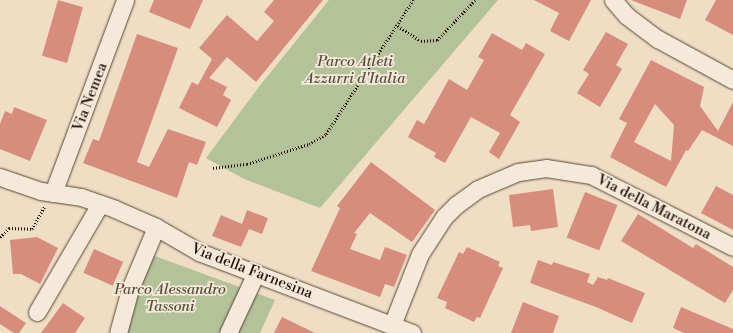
<!DOCTYPE html>
<html>
<head>
<meta charset="utf-8">
<style>
	body { margin:0 }
	#map { position:relative; width:733px; height:333px; overflow:hidden; background:#efdec4; font-family:"Libre Bodoni",serif }
	div>[style] { position:absolute }
	.green>* { inset:0; background:#b3c299 }
	.building>* { inset:0; background:#d68d7d; transform-origin:0 0 }
	.path>* { height:2.5px; margin-top:-1.25px; transform-origin:0; background:repeating-linear-gradient(90deg,#261208 0 1px,transparent 0 3px) }
	.roads { filter:drop-shadow(0 0 1px #584537) drop-shadow(0 0 1px #584537) }
	.minor>* { height:17px; margin:-8.5px; padding:0 8.5px; transform-origin:8.5px; border-radius:8.5px; background:#f5ead9 }
	span { translate:-50% -50%; white-space:nowrap; text-align:center; line-height:1.15; -webkit-text-stroke:3.5px #f5ead9; paint-order:stroke }
	.park-label { font-size:15px; color:#57503b; font-style:italic }
	.street-label { font-size:15px; color:#261208 }
</style>
</head>
<body>
<div id="map">
	<div class="green">
		<div style="clip-path:polygon(329px 0,498px 0,320px 208px,244px 179px,206px 158px,258px 88px)"></div>
		<div style="clip-path:polygon(152px 255px,275px 300px,260px 333px,127px 333px,138px 286px)"></div>
	</div>
	<div class="building">
		<div style="left:58px;top:0;width:26px;height:58px;rotate:16deg"></div>
		<div style="clip-path:polygon(154px 0,203px 0,190px 29px,149px 12px)"></div>
		<div style="clip-path:polygon(274px 0,323px 0,256px 82px,227px 57px,209px 78px,227px 87px,223px 95px,231px 100px,217px 127px,179px 108px,192px 82px,198px 85px,212px 59px,199px 48px,227px 15px,257px 41px,274px 21px,264px 12px)"></div>
		<div style="clip-path:polygon(534px 0,591px 0,569px 41px,550px 31px,559px 13px)"></div>
		<div style="clip-path:polygon(631px 0,687px 0,680px 19px)"></div>
		<div style="clip-path:polygon(716px 0,733px 0,733px 35px,705px 20px)"></div>
		<div style="clip-path:polygon(606px 32px,628px 44px,616px 65px,622px 69px,600px 107px,577px 93px,589px 74px,583px 70px)"></div>
		<div style="clip-path:polygon(492px 33px,522px 50px,526px 43px,545px 54px,510px 115px,520px 122px,499px 159px,489px 152px,500px 133px,471px 117px,445px 163px,434px 157px,436px 153px,408px 137px,417px 120px,424px 124px,449px 79px,467px 90px,484px 60px,478px 57px)"></div>
		<div style="clip-path:polygon(137px 34px,178px 48px,137px 162px,149px 167px,168px 129px,206px 142px,197px 165px,189px 162px,177px 198px,83px 163px,93px 139px,99px 141px)"></div>
		<div style="clip-path:polygon(evenodd,651px 60px,704px 87px,700px 106px,718px 131px,733px 102px,733px 146px,702px 130px,688px 151px,686px 150px,666px 187px,610px 157px,627px 123px,619px 119px,651px 60px,655px 104px,674px 125px,671px 161px,634px 142px,655px 104px)"></div>
		<div style="clip-path:polygon(14px 107px,47px 120px,30px 161px,0 149px,0 124px,5px 111px,12px 114px)"></div>
		<div style="clip-path:polygon(371px 162px,435px 210px,412px 242px,370px 213px,354px 233px,357px 234px,350px 249px,380px 260px,385px 247px,407px 255px,394px 287px,385px 284px,380px 297px,311px 271px,340px 208px,337px 206px)"></div>
		<div style="clip-path:polygon(716px 186px,733px 195px,733px 230px,701px 213px)"></div>
		<div style="clip-path:polygon(553px 189px,558px 227px,531px 231px,530px 225px,513px 227px,509px 195px)"></div>
		<div style="left:585px;top:192px;width:35px;height:49px;rotate:22deg"></div>
		<div style="clip-path:polygon(247px 210px,268px 218px,262px 234px,249px 229px,241px 247px,212px 236px,221px 215px,242px 224px)"></div>
		<div style="clip-path:polygon(638px 214px,693px 248px,696px 244px,733px 267px,733px 290px,725px 303px,621px 241px)"></div>
		<div style="clip-path:polygon(37px 237px,58px 248px,40px 284px,21px 274px,13px 274px,10px 240px)"></div>
		<div style="clip-path:polygon(467px 247px,500px 262px,498px 266px,503px 268px,480px 318px,477px 317px,474px 322px,445px 308px,447px 302px,437px 298px,459px 252px,463px 254px)"></div>
		<div style="left:94px;top:249px;width:32px;height:26px;rotate:24deg"></div>
		<div style="clip-path:polygon(538px 260px,552px 265px,553px 262px,590px 274px,587px 282px,593px 285px,598px 277px,607px 280px,608px 278px,645px 293px,632px 323px,596px 307px,530px 283px)"></div>
		<div style="clip-path:polygon(523px 302px,559px 316px,553px 333px,511px 333px)"></div>
		<div style="clip-path:polygon(63px 303px,85px 318px,75px 333px,41px 333px)"></div>
		<div style="clip-path:polygon(0 306px,26px 323px,19px 333px,14px 333px,0 324px)"></div>
		<div style="clip-path:polygon(681px 307px,733px 329px,733px 333px,684px 333px,673px 328px)"></div>
		<div style="clip-path:polygon(282px 317px,315px 333px,274px 333px)"></div>
	</div>
	<div class="path">
		<div style="left:398px;top:26px;width:27px;rotate:33deg"></div>
		<div style="left:421px;top:41px;width:16px;rotate:-4deg"></div>
		<div style="left:437px;top:40px;width:55px;rotate:-46.5deg"></div>
		<div style="left:213px;top:168px;width:34px;rotate:-7deg"></div>
		<div style="left:247px;top:164px;width:65px;rotate:-17.9deg"></div>
		<div style="left:309px;top:144px;width:20px;rotate:-30deg"></div>
		<div style="left:326px;top:134px;width:160px;rotate:-57deg"></div>
		<div style="left:0;top:237px;width:13px;rotate:-45deg"></div>
		<div style="left:9px;top:228px;width:23px;rotate:2deg"></div>
		<div style="left:32px;top:229px;width:26px;rotate:-61deg"></div>
	</div>
	<div class="roads">
		<div class="minor">
			<div style="left:613px;top:0;width:21px;rotate:49deg"></div>
			<div style="left:627px;top:16px;width:39px;rotate:37deg"></div>
			<div style="left:658px;top:39px;width:85px;rotate:28.7deg"></div>
			<div style="left:0;top:177px;width:43px;rotate:18.9deg"></div>
			<div style="left:41px;top:191px;width:40px;rotate:8.5deg"></div>
			<div style="left:81px;top:197px;width:36px;rotate:19deg"></div>
			<div style="left:115px;top:209px;width:45px;rotate:23.7deg"></div>
			<div style="left:156px;top:227px;width:50px;rotate:30.2deg"></div>
			<div style="left:199px;top:252px;width:228px;rotate:20.8deg"></div>
			<div style="left:53px;top:193px;width:206px;rotate:-69.5deg"></div>
			<div style="left:37px;top:312px;width:125px;rotate:-59.7deg"></div>
			<div style="left:392px;top:325px;width:76px;rotate:-68.5deg"></div>
			<div style="left:420px;top:254px;width:44px;rotate:-57deg"></div>
			<div style="left:444px;top:217px;width:17px;rotate:-45deg"></div>
			<div style="left:456px;top:205px;width:27px;rotate:-36deg"></div>
			<div style="left:478px;top:189px;width:43px;rotate:-23deg"></div>
			<div style="left:518px;top:172px;width:28px;rotate:-8deg"></div>
			<div style="left:546px;top:168px;width:46px;rotate:8.8deg"></div>
			<div style="left:591px;top:175px;width:159px;rotate:26.9deg"></div>
			<div style="left:118px;top:333px;width:46px;rotate:-74.7deg"></div>
			<div style="left:130px;top:289px;width:67px;rotate:-67.2deg"></div>
			<div style="left:228px;top:333px;width:66px;rotate:-65deg"></div>
		</div>
	</div>
	<div class="park-label">
		<span style="left:355px;top:70px">Parco Atleti<br>Azzurri d'Italia</span>
		<span style="left:170px;top:298px">Parco Alessandro<br>Tassoni</span>
	</div>
	<div class="street-label">
		<span style="left:90px;top:97px;rotate:-69deg">Via Nemea</span>
		<span style="left:654px;top:207px;rotate:27deg">Via della Maratona</span>
		<span style="left:252px;top:271px;rotate:21deg">Via della Farnesina</span>
	</div>
</div>
</body>
</html>
